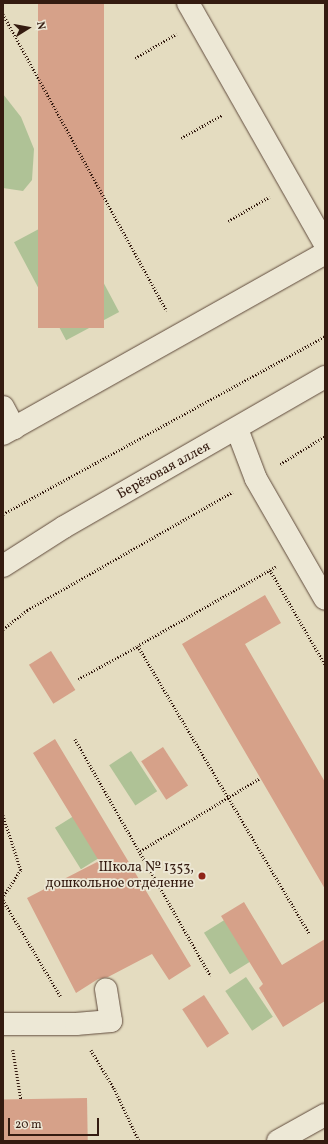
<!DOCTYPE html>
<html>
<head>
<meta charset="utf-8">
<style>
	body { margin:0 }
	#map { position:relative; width:328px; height:1144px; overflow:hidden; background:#e4dcc0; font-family:Vollkorn,serif }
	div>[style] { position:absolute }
	.green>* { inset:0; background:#afc296; transform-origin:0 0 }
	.building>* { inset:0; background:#d6a189; transform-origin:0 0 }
	.path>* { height:2.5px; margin-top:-1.25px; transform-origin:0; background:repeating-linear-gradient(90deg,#341b10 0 1px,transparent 0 3px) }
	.roads { filter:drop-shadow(0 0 1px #604b3c) drop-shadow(0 0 1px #604b3c) }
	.minor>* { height:22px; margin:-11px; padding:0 11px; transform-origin:11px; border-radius:11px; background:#ede8d6 }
	.dots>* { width:11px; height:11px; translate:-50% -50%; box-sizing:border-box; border:2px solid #ede8d6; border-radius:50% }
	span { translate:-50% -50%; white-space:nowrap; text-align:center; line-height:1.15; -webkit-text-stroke:3.5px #ede8d6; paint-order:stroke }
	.street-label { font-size:14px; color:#341b10 }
	.poi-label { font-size:14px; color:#341b10 }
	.right { translate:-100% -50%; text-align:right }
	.frame { position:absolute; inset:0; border:4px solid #341b10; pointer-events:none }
	.north { position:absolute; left:8px; top:8px; width:40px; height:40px; -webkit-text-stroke:3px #ede8d6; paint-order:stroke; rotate:79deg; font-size:11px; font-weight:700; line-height:16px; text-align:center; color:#341b10 }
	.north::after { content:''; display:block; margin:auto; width:14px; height:18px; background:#341b10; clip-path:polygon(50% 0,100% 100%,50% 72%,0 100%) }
	.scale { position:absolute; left:8px; top:1118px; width:91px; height:18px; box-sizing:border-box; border:2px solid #341b10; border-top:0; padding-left:5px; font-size:12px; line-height:14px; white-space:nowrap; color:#341b10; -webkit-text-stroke:3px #ede8d6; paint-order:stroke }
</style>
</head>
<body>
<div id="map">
	<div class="green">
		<div style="clip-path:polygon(3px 94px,21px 117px,34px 149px,32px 180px,23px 191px,3px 188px)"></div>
		<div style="left:67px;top:214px;width:111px;height:60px;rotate:62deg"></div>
		<div style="left:131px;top:751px;width:48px;height:26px;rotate:57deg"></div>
		<div style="left:77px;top:814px;width:49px;height:26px;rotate:58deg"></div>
		<div style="left:226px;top:919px;width:49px;height:26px;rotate:58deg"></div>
		<div style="left:246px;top:977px;width:48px;height:25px;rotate:56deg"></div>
	</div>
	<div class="building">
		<div style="left:38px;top:3px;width:66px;height:325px"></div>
		<div style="clip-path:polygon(265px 595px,281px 623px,245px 644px,325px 782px,325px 889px,182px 644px)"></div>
		<div style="left:51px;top:651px;width:46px;height:26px;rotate:58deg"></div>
		<div style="clip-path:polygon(55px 739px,191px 966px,169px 980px,152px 954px,108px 977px,98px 979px,76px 993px,27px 898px,99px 861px,33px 753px)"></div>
		<div style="left:163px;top:747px;width:46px;height:26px;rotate:57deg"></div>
		<div style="clip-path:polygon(244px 902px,282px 965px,325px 939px,325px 1001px,283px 1027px,259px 988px,263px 984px,221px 916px)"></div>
		<div style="left:204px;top:995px;width:46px;height:26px;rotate:57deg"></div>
		<div style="left:87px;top:1098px;width:43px;height:84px;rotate:89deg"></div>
	</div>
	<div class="path">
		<div style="left:3px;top:14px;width:339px;rotate:61.1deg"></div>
		<div style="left:135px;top:58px;width:48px;rotate:-30.3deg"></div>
		<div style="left:181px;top:138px;width:47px;rotate:-29.3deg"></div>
		<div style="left:228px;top:221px;width:48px;rotate:-30.3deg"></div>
		<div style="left:280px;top:464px;width:53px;rotate:-31.9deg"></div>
		<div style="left:3px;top:514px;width:368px;rotate:-28.9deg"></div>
		<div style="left:276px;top:567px;width:159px;rotate:150.2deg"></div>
		<div style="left:138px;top:646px;width:335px;rotate:59.2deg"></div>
		<div style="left:270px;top:570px;width:109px;rotate:59.7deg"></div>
		<div style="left:3px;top:629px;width:31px;rotate:-38deg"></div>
		<div style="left:27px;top:610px;width:237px;rotate:-29.9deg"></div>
		<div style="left:78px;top:679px;width:68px;rotate:-28.8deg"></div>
		<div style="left:75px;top:739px;width:273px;rotate:60.2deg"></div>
		<div style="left:3px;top:815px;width:58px;rotate:71.9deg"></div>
		<div style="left:21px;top:870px;width:33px;rotate:123deg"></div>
		<div style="left:140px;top:851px;width:140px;rotate:-31.3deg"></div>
		<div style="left:3px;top:900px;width:113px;rotate:59.1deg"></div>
		<div style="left:13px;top:1050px;width:50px;rotate:80.7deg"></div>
		<div style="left:91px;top:1050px;width:44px;rotate:58.8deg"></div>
		<div style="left:114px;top:1088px;width:59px;rotate:64.7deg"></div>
	</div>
	<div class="roads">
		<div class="minor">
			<div style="left:188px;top:3px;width:277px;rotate:60.4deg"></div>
			<div style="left:3px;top:407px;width:24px;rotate:62deg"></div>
			<div style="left:237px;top:429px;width:53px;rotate:69.2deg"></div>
			<div style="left:256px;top:479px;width:138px;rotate:60.1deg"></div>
			<div style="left:3px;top:434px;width:369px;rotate:-29.3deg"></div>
			<div style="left:3px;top:566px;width:72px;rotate:-32.6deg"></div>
			<div style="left:64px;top:527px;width:301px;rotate:-29.9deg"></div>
			<div style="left:3px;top:1024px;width:73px"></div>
			<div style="left:76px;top:1024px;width:35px;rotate:-5deg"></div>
			<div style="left:111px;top:1021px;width:32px;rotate:-99deg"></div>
			<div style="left:278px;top:1141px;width:54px;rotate:-29deg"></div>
		</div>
	</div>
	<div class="dots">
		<div style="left:202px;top:876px;background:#8f2418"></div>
	</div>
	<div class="street-label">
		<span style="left:164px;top:471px;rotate:-29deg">Берёзовая аллея</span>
	</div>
	<div class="poi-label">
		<span class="right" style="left:194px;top:876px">Школа № 1353,<br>дошкольное отделение</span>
	</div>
	<div class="frame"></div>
	<div class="north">N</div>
	<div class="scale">20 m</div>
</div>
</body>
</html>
